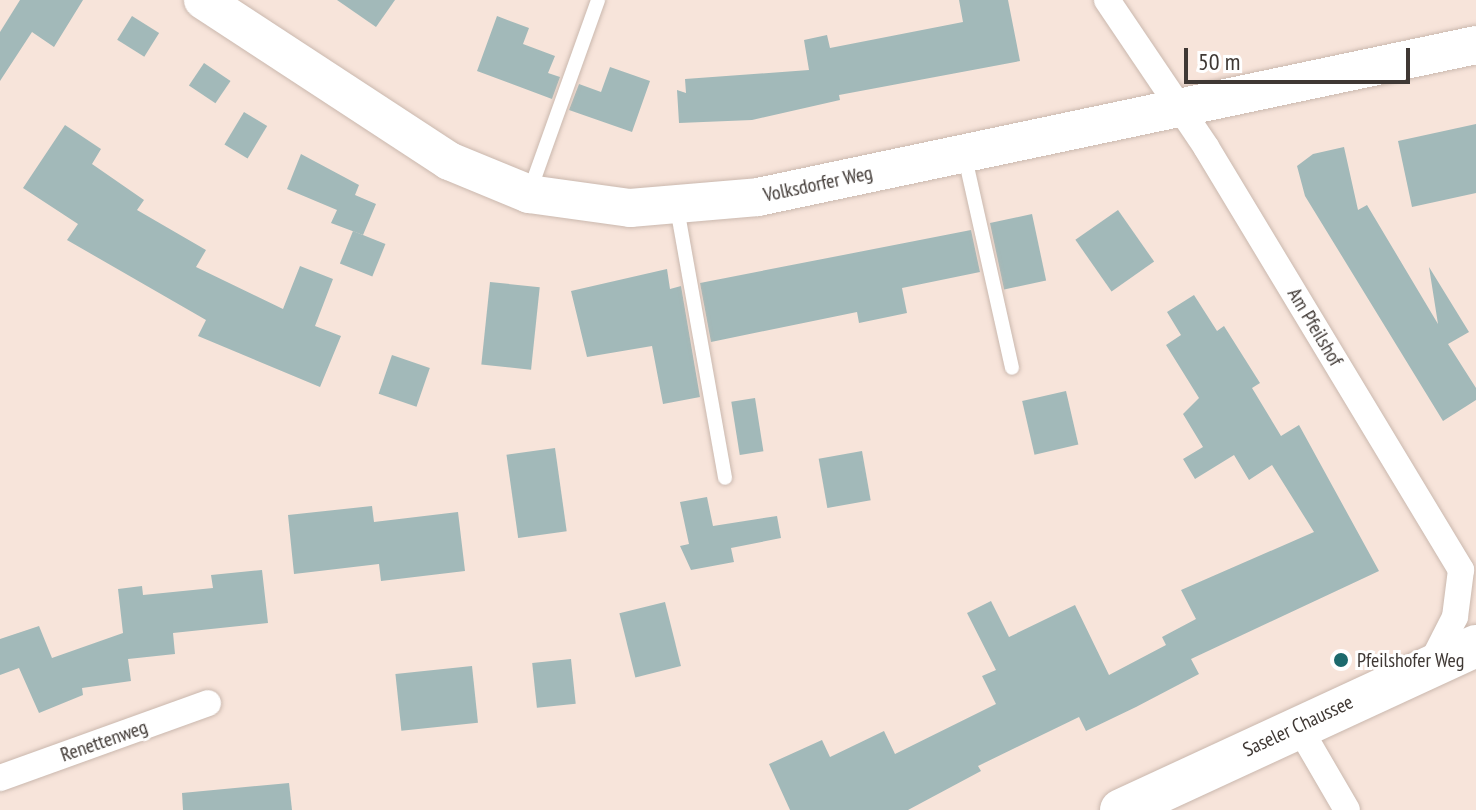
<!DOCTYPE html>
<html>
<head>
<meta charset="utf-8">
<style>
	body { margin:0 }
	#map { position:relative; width:1476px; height:810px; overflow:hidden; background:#f7e4da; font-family:"PT Sans Narrow",sans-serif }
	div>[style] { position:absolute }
	.building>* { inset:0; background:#a2b9b9; transform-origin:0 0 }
	.roads { filter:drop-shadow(0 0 2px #cab8ae) drop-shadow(0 0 2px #cab8ae) }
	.lane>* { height:14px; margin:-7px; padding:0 7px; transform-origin:7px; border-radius:7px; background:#fff }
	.street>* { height:26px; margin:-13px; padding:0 13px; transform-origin:13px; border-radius:13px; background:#fff }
	.secondary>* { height:38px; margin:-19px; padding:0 19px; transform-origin:19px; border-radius:19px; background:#fff }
	.primary>* { height:42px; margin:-21px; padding:0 21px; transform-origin:21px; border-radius:21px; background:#fff }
	.dots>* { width:22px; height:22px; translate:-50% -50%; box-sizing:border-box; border:4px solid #fff; border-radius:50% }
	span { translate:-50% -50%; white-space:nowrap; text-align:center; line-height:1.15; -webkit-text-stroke:6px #fff; paint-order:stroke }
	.street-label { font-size:20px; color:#3f3834 }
	.poi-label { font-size:20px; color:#3f3834 }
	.left { translate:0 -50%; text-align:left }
	.scale { position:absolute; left:1184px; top:48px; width:226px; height:36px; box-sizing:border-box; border:4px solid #3f3834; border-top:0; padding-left:10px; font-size:24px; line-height:28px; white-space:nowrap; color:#3f3834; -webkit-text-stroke:6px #fff; paint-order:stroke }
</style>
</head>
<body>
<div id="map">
	<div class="building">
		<div style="clip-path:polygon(20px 0,83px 0,54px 47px,32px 32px,0 81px,0 32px)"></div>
		<div style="clip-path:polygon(337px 0,395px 0,376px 27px)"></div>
		<div style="clip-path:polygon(959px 0,1008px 0,1020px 61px,839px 95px,840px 100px,752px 120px,679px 123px,677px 90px,686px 93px,685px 79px,809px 70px,804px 40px,827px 35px,830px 48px,963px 22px)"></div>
		<div style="left:132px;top:16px;width:32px;height:28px;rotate:32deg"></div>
		<div style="clip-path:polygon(497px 16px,529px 28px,523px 44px,555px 56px,548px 73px,560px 77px,552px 99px,477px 71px)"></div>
		<div style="left:204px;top:63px;width:32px;height:27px;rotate:34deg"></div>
		<div style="clip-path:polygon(610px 67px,650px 81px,632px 132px,569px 110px,579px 84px,601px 92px)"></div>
		<div style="left:244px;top:112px;width:27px;height:38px;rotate:31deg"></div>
		<div style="clip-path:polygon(1476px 124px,1476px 193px,1412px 207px,1398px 141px)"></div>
		<div style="clip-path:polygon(65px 125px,101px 149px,92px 164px,144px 200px,137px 210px,206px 250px,196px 267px,283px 309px,300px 266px,333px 279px,315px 326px,341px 336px,320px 387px,198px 336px,206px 320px,67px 240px,78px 224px,23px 188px)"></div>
		<div style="clip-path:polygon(1344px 147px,1358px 210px,1367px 205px,1438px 324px,1429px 267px,1469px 332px,1448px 344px,1476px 388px,1476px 400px,1443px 421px,1305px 196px,1297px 166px,1313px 154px)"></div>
		<div style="clip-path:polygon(301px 154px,359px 185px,355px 195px,376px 204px,363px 235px,331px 223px,337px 210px,287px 189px)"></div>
		<div style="left:1118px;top:210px;width:63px;height:52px;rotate:55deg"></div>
		<div style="left:1032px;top:214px;width:68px;height:43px;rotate:78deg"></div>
		<div style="clip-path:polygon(971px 230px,980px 272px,902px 288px,907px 313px,859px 323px,857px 312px,711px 342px,700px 283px)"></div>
		<div style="left:353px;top:231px;width:35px;height:35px;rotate:22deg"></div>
		<div style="clip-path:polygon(667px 269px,670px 289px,681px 286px,700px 397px,663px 404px,652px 346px,587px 357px,571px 291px)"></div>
		<div style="left:490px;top:282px;width:50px;height:83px;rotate:6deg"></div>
		<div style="clip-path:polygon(1194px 295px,1217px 331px,1224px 326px,1260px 383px,1252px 388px,1281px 436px,1299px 425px,1379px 571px,1191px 659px,1199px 674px,1136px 707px,1086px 731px,1079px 717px,978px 766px,981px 771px,908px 810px,790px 810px,769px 764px,822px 740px,830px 757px,884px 731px,895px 754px,996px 704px,982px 676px,996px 670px,967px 613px,991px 601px,1009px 637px,1075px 605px,1109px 675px,1166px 645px,1162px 637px,1196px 619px,1181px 590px,1314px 532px,1272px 465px,1249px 480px,1234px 455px,1195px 479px,1183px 459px,1203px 447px,1183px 414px,1199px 398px,1166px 345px,1181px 335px,1167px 312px)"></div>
		<div style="left:392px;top:355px;width:40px;height:41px;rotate:19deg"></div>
		<div style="left:1066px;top:391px;width:55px;height:45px;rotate:77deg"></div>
		<div style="left:755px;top:398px;width:54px;height:24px;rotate:81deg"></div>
		<div style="left:555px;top:448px;width:84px;height:49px;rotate:82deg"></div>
		<div style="left:862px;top:451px;width:50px;height:44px;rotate:80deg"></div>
		<div style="clip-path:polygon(707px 497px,713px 526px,777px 516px,781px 538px,731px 548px,734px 562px,691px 570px,680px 546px,689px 544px,680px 502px)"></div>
		<div style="clip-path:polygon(372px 506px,374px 522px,458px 512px,465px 571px,381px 581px,379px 564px,294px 574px,288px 515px)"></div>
		<div style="clip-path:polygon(262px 570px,268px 623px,173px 633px,175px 654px,128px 659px,131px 681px,82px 688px,83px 695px,39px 713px,19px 668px,0 675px,0 639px,39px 626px,52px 658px,123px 633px,118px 589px,142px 586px,143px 595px,213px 588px,211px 575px)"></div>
		<div style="left:665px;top:602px;width:66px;height:47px;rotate:76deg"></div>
		<div style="left:571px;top:659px;width:45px;height:39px;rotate:84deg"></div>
		<div style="left:472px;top:666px;width:57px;height:77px;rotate:84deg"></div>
		<div style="clip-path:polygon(289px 783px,292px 810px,183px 810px,182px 793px)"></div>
	</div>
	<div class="roads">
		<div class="lane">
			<div style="left:964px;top:153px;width:220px;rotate:77.4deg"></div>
			<div style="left:529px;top:193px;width:205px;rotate:-70.3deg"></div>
			<div style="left:677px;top:208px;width:274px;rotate:79.9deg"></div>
		</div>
		<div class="street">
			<div style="left:1107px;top:0;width:177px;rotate:56deg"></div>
			<div style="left:1206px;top:147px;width:494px;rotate:58.9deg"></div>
			<div style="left:1461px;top:570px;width:47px;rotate:97.3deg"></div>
			<div style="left:1455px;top:617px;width:55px;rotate:117deg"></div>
			<div style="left:1297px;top:724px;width:99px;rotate:59.8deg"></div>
			<div style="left:0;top:778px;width:221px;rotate:-19.8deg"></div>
		</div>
		<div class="secondary">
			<div style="left:203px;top:0;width:294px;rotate:33.2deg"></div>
			<div style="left:449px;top:161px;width:87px;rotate:22.4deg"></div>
			<div style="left:529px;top:194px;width:102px;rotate:7.9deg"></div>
			<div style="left:630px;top:208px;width:128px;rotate:-4.9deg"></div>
			<div style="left:758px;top:197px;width:734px;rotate:-11.95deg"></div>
		</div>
		<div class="primary">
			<div style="left:1121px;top:810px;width:391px;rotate:-24.8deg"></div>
		</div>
	</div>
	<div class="dots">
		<div style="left:1341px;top:660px;background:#1c696c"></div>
	</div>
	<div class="street-label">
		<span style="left:818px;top:184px;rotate:-12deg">Volksdorfer Weg</span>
		<span style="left:1315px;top:327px;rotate:59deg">Am Pfeilshof</span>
		<span style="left:1298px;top:726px;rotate:-25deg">Saseler Chaussee</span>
		<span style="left:104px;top:741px;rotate:-19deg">Renettenweg</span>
	</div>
	<div class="poi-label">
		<span class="left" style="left:1357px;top:660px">Pfeilshofer Weg</span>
	</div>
	<div class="scale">50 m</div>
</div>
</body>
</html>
